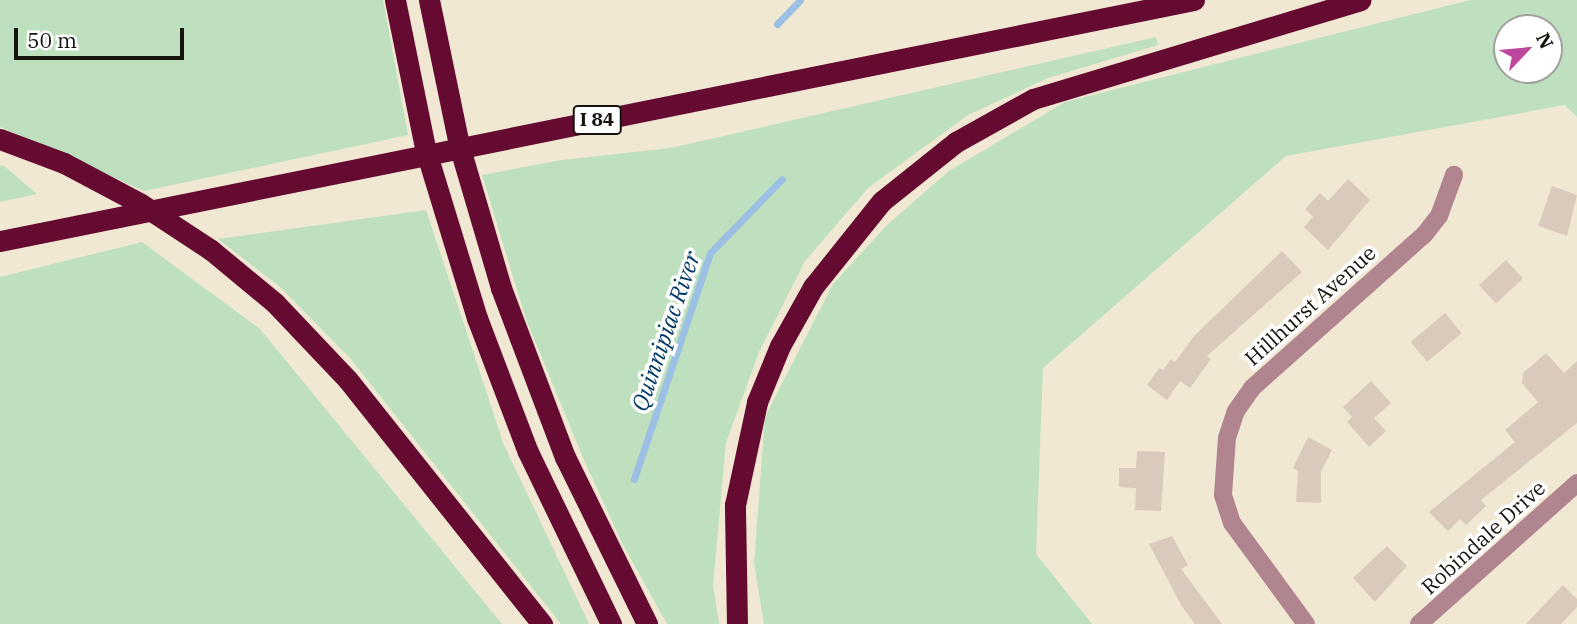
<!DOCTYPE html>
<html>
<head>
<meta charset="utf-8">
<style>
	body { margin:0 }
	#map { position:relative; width:1577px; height:624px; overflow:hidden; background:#f1e8d4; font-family:"IBM Plex Serif",serif }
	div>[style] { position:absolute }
	.green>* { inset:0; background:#bee0be }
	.stream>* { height:7px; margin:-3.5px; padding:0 3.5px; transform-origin:3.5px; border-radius:3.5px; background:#9cc0e4 }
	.building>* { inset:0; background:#dacabb; transform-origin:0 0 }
	.street>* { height:18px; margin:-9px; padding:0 9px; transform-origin:9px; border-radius:9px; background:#b18590 }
	.highway>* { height:21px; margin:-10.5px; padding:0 10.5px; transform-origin:10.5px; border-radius:10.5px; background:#650b31 }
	span { translate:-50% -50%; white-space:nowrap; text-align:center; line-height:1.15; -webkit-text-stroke:7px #fff; paint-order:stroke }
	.shield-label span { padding:2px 5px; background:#fff; border:2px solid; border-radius:5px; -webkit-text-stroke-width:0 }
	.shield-label { font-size:19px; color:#17140d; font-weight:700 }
	.street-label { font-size:21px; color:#17140d }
	.water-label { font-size:23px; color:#003864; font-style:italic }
	.north { position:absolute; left:1493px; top:14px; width:70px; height:70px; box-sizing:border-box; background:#fff; border:2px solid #a2a19e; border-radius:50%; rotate:64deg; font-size:19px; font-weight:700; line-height:28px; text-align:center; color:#17140d }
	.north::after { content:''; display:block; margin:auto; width:24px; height:32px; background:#bd479d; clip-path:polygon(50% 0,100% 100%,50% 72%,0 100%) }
	.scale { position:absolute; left:14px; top:28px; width:170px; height:32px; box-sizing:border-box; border:4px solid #17140d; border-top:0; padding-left:9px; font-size:21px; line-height:24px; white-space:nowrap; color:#17140d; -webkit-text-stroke:5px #fff; paint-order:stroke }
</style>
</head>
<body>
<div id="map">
	<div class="green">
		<div style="clip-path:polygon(0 0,383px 0,408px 135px,144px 191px,0 127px)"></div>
		<div style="clip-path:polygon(evenodd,1470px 0,1577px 0,1577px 117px,1565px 105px,1286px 156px,1043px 368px,1036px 554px,1092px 624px,764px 624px,754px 563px,765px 417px,833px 284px,887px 225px,949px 171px,1065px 102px,1470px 0,1507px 28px,1549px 28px,1549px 70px,1507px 70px,1507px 28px)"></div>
		<div style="clip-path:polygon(1156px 37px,1158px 45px,1048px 78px,968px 115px,868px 188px,805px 261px,759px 352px,726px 443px,713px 584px,719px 624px,667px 624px,622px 543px,584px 460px,526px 319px,482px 175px,561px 160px,671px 148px)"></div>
		<div style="clip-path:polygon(0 165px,4px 166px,37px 194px,0 202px)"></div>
		<div style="clip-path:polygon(426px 210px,504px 445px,589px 624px,561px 624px,350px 358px,279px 286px,218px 239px)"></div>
		<div style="clip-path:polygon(142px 242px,260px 329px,502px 624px,0 624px,0 277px)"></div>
	</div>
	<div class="stream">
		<div style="left:777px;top:24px;width:33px;rotate:-46deg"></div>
		<div style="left:634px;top:479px;width:238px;rotate:-71.4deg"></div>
		<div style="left:710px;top:253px;width:103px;rotate:-45.8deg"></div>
	</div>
	<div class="building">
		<div style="clip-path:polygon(1348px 179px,1370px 200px,1328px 250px,1304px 227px,1313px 217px,1305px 209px,1320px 193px,1328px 201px)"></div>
		<div style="clip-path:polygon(1552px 186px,1577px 195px,1567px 236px,1538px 226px)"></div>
		<div style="clip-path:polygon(1282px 251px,1302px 272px,1207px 356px,1211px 359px,1190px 388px,1180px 381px,1167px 400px,1147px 385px,1159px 368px,1163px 370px,1171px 359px,1175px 362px,1194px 336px)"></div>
		<div style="left:1506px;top:260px;width:25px;height:37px;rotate:47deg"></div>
		<div style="left:1445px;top:313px;width:26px;height:45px;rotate:50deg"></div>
		<div style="clip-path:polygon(1546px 353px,1564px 373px,1577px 361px,1577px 423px,1481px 500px,1486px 506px,1466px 525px,1460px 519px,1448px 531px,1429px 512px,1515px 442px,1505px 430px,1538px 402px,1522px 383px,1523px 373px)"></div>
		<div style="clip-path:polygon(1371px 381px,1391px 403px,1374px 418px,1386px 431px,1369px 447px,1347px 422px,1352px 417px,1343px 407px)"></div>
		<div style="clip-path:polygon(1308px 437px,1332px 450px,1321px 472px,1321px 503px,1296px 502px,1298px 471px,1293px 468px)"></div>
		<div style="clip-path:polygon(1137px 451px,1165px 452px,1161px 511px,1135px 510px,1136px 488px,1119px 487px,1119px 468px,1136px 468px)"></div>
		<div style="clip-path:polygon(1172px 536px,1188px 565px,1181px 569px,1222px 624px,1195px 624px,1181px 605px,1149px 544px)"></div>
		<div style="clip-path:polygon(1387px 546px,1407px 566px,1375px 602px,1353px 578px)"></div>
		<div style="clip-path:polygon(1563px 585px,1577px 599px,1577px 607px,1561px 624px,1526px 624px)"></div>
	</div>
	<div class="street">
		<div style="left:1306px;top:624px;width:125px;rotate:-126.2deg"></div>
		<div style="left:1232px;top:523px;width:29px;rotate:-108deg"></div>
		<div style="left:1223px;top:495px;width:57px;rotate:-86deg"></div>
		<div style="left:1227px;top:438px;width:28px;rotate:-72deg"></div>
		<div style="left:1236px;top:411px;width:28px;rotate:-55deg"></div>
		<div style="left:1252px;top:388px;width:230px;rotate:-41.7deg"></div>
		<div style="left:1424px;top:235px;width:24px;rotate:-52deg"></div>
		<div style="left:1439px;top:216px;width:44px;rotate:-69.9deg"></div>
		<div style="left:1419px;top:624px;width:212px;rotate:-41.7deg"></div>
	</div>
	<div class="highway">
		<div style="left:395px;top:0;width:151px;rotate:78.5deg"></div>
		<div style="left:425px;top:148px;width:178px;rotate:73deg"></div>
		<div style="left:477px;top:318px;width:143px;rotate:69.2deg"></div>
		<div style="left:528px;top:452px;width:191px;rotate:64.2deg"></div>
		<div style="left:429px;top:0;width:148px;rotate:78.3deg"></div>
		<div style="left:459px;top:145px;width:149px;rotate:73.6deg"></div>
		<div style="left:501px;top:288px;width:181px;rotate:69.3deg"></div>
		<div style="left:565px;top:457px;width:186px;rotate:63.8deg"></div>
		<div style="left:0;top:139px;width:68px;rotate:20.6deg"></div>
		<div style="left:64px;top:163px;width:87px;rotate:28deg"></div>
		<div style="left:141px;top:204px;width:84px;rotate:33.3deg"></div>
		<div style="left:211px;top:250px;width:83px;rotate:39.6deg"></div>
		<div style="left:275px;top:303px;width:106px;rotate:46.5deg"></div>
		<div style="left:348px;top:380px;width:312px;rotate:51.5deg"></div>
		<div style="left:0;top:241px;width:1218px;rotate:-11.41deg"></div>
		<div style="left:737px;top:624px;width:119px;rotate:-91deg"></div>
		<div style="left:735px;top:505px;width:105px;rotate:-77.9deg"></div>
		<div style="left:757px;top:402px;width:61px;rotate:-67.7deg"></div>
		<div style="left:780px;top:346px;width:68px;rotate:-60.8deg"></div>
		<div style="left:813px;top:287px;width:110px;rotate:-51.3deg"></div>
		<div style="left:882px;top:201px;width:95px;rotate:-38.6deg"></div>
		<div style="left:956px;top:142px;width:88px;rotate:-29.2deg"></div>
		<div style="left:1033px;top:99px;width:342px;rotate:-16.8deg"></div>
	</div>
	<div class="shield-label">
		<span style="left:597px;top:120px">I 84</span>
	</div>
	<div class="street-label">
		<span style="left:1310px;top:305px;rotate:-42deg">Hillhurst Avenue</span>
		<span style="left:1483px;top:537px;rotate:-42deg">Robindale Drive</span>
	</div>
	<div class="water-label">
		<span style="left:665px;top:331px;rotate:-71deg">Quinnipiac River</span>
	</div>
	<div class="north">N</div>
	<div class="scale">50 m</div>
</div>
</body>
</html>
